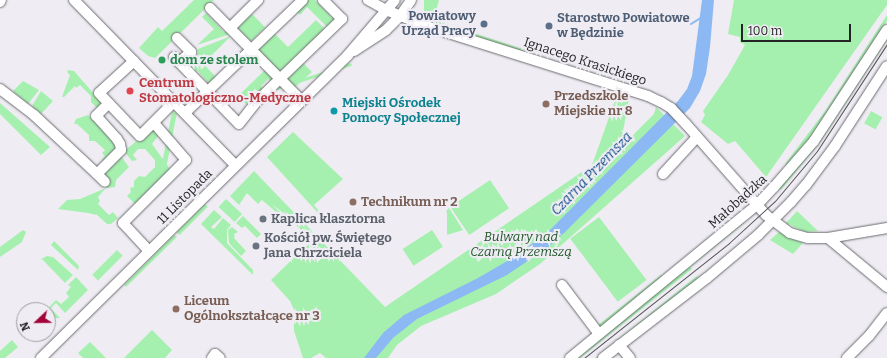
<!DOCTYPE html>
<html>
<head>
<meta charset="utf-8">
<style>
	body { margin:0 }
	#map { position:relative; width:887px; height:358px; overflow:hidden; background:#efedf3; font-family:Bitter,serif }
	div>[style] { position:absolute }
	.green>* { inset:0; background:#a6f0af; transform-origin:0 0 }
	.water>* { inset:0; background:#8cb9f3 }
	.stream>* { height:2px; margin:-1px; padding:0 1px; transform-origin:1px; border-radius:1px; background:#8cb9f3 }
	.roads { filter:drop-shadow(0 0 1px #6c6b70) drop-shadow(0 0 1px #6c6b70) }
	.minor>* { height:10px; margin:-5px; padding:0 5px; transform-origin:5px; border-radius:5px; background:#fff }
	.tram>* { height:1px; margin:-0.5px; padding:0 0.5px; transform-origin:0.5px; border-radius:0.5px; background:#515154 }
	.dots>* { width:11px; height:11px; translate:-50% -50%; box-sizing:border-box; border:2px solid #efedf3; border-radius:50% }
	span { translate:-50% -50%; white-space:nowrap; text-align:center; line-height:1.15; -webkit-text-stroke:4px #efedf3; paint-order:stroke }
	.service-label { font-size:13px; color:#4e5e75; font-weight:700 }
	.right { translate:-100% -50%; text-align:right }
	.left { translate:0 -50%; text-align:left }
	.leisure-label { font-size:13px; color:#27864d; font-weight:700 }
	.street-label { font-size:13px; color:#242426 }
	.health-label { font-size:13px; color:#be3a42; font-weight:700 }
	.education-label { font-size:13px; color:#785e54; font-weight:700 }
	.culture-label { font-size:13px; color:#0d838f; font-weight:700 }
	.worship-label { font-size:13px; color:#5b616d; font-weight:700 }
	.park-label { font-size:13px; color:#20562b; font-style:italic }
	.water-label { font-size:14px; color:#144b8c; font-style:italic }
	.north { position:absolute; left:16px; top:302px; width:40px; height:40px; box-sizing:border-box; background:#efedf3; border:1px solid #9e9da1; border-radius:50%; rotate:248deg; font-size:11px; font-weight:700; line-height:16px; text-align:center; color:#242426 }
	.north::after { content:''; display:block; margin:auto; width:14px; height:18px; background:#a20439; clip-path:polygon(50% 0,100% 100%,50% 72%,0 100%) }
	.scale { position:absolute; left:741px; top:24px; width:110px; height:18px; box-sizing:border-box; border:2px solid #242426; border-top:0; padding-left:5px; font-size:12px; line-height:14px; white-space:nowrap; color:#242426; -webkit-text-stroke:3px #efedf3; paint-order:stroke }
</style>
</head>
<body>
<div id="map">
	<div class="green">
		<div style="clip-path:polygon(194px 0,214px 0,155px 58px,148px 56px,139px 48px,158px 27px,162px 31px)"></div>
		<div style="clip-path:polygon(306px 0,315px 0,335px 21px,328px 28px,307px 7px,300px 15px,296px 11px)"></div>
		<div style="clip-path:polygon(424px 0,439px 0,434px 18px,427px 16px,424px 13px)"></div>
		<div style="clip-path:polygon(734px 0,887px 0,887px 5px,766px 177px,735px 141px,728px 144px,701px 122px,705px 115px,703px 111px,728px 75px,745px 45px,740px 42px,740px 37px,728px 34px)"></div>
		<div style="clip-path:polygon(206px 13px,224px 32px,229px 29px,233px 33px,197px 45px,214px 29px,202px 17px)"></div>
		<div style="left:251px;top:13px;width:20px;height:20px;rotate:45deg"></div>
		<div style="clip-path:polygon(887px 15px,887px 21px,811px 137px,787px 166px,785px 164px,826px 110px)"></div>
		<div style="clip-path:polygon(430px 19px,523px 49px,523px 52px,427px 22px)"></div>
		<div style="clip-path:polygon(316px 20px,326px 30px,281px 75px,256px 50px,273px 32px,288px 47px)"></div>
		<div style="clip-path:polygon(231px 36px,205px 62px,197px 55px,198px 49px)"></div>
		<div style="clip-path:polygon(887px 37px,887px 40px,821px 141px,781px 190px,779px 188px)"></div>
		<div style="clip-path:polygon(193px 53px,217px 78px,210px 85px,197px 70px,193px 73px,184px 65px)"></div>
		<div style="clip-path:polygon(302px 62px,312px 72px,294px 88px,285px 80px)"></div>
		<div style="left:351px;top:63px;width:3px;height:78px;rotate:72deg"></div>
		<div style="clip-path:polygon(266px 69px,276px 80px,273px 83px,268px 79px,261px 86px,263px 88px,270px 82px,258px 97px,256px 95px,259px 92px,255px 89px,252px 92px,257px 99px,249px 107px,238px 96px)"></div>
		<div style="clip-path:polygon(68px 70px,74px 71px,102px 103px,97px 108px,91px 102px,91px 96px,80px 85px,76px 88px,75px 86px,64px 97px,62px 97px,70px 75px,67px 72px)"></div>
		<div style="clip-path:polygon(23px 81px,39px 90px,28px 104px,13px 91px)"></div>
		<div style="clip-path:polygon(41px 91px,53px 101px,41px 114px,32px 106px)"></div>
		<div style="clip-path:polygon(617px 95px,629px 99px,622px 137px,626px 142px,654px 114px,656px 107px,685px 136px,540px 264px,496px 294px,421px 326px,397px 345px,388px 358px,326px 358px,320px 353px,311px 358px,303px 358px,294px 331px,294px 310px,290px 301px,271px 280px,305px 247px,314px 242px,281px 211px,271px 204px,285px 216px,283px 218px,262px 200px,258px 204px,247px 193px,239px 205px,230px 196px,254px 171px,385px 307px,592px 165px)"></div>
		<div style="clip-path:polygon(0 103px,50px 147px,41px 155px,0 114px)"></div>
		<div style="left:871px;top:111px;width:13px;height:14px;rotate:29deg"></div>
		<div style="left:172px;top:112px;width:5px;height:62px;rotate:11deg"></div>
		<div style="clip-path:polygon(88px 115px,116px 144px,117px 148px,103px 162px,102px 160px,105px 156px,102px 153px,105px 150px,95px 141px,89px 141px,89px 135px,77px 124px,74px 124px,76px 119px)"></div>
		<div style="clip-path:polygon(153px 128px,159px 135px,152px 144px,170px 169px,135px 204px,127px 196px,131px 192px,130px 188px,134px 187px,134px 181px,139px 176px,145px 177px,155px 167px,155px 160px,145px 149px,138px 149px,133px 155px,137px 160px,132px 161px,124px 151px)"></div>
		<div style="clip-path:polygon(293px 132px,343px 179px,314px 205px,319px 211px,318px 213px,267px 157px)"></div>
		<div style="clip-path:polygon(120px 155px,129px 167px,116px 180px,115px 187px,107px 188px,80px 165px,105px 177px,105px 171px)"></div>
		<div style="left:490px;top:180px;width:34px;height:48px;rotate:56deg"></div>
		<div style="clip-path:polygon(106px 188px,98px 197px,100px 201px,98px 204px,109px 215px,113px 212px,118px 218px,111px 224px,107px 224px,97px 215px,88px 213px,58px 209px,67px 200px,80px 199px)"></div>
		<div style="left:226px;top:199px;width:22px;height:11px;rotate:43deg"></div>
		<div style="left:205px;top:204px;width:4px;height:40px;rotate:45deg"></div>
		<div style="clip-path:polygon(449px 208px,463px 230px,447px 235px,447px 213px,446px 211px)"></div>
		<div style="clip-path:polygon(214px 210px,222px 217px,211px 227px,214px 229px,223px 218px,231px 225px,227px 230px,227px 243px,253px 270px,253px 275px,201px 224px)"></div>
		<div style="clip-path:polygon(797px 211px,818px 231px,806px 232px,794px 227px,789px 223px,789px 227px,788px 226px,786px 223px)"></div>
		<div style="clip-path:polygon(243px 216px,261px 234px,257px 238px,245px 226px,242px 228px,236px 223px)"></div>
		<div style="left:599px;top:217px;width:79px;height:36px;rotate:53deg"></div>
		<div style="clip-path:polygon(743px 222px,744px 223px,690px 267px,692px 269px,580px 358px,576px 358px)"></div>
		<div style="clip-path:polygon(232px 227px,238px 232px,234px 234px,235px 236px,234px 238px,246px 251px,241px 256px,229px 243px,228px 230px)"></div>
		<div style="clip-path:polygon(23px 230px,26px 232px,22px 242px,0 257px,0 247px)"></div>
		<div style="left:432px;top:230px;width:20px;height:35px;rotate:57deg"></div>
		<div style="clip-path:polygon(779px 232px,803px 243px,793px 254px,770px 240px)"></div>
		<div style="clip-path:polygon(174px 235px,177px 237px,126px 287px,124px 285px)"></div>
		<div style="clip-path:polygon(54px 241px,79px 266px,78px 270px,51px 245px)"></div>
		<div style="left:117px;top:250px;width:8px;height:35px;rotate:45deg"></div>
		<div style="clip-path:polygon(735px 251px,599px 358px,595px 358px,697px 276px,699px 278px)"></div>
		<div style="clip-path:polygon(47px 256px,53px 257px,73px 275px,65px 283px,42px 259px,37px 261px)"></div>
		<div style="clip-path:polygon(661px 275px,663px 277px,600px 328px,597px 326px)"></div>
		<div style="clip-path:polygon(76px 277px,88px 290px,65px 313px,56px 303px,51px 308px,60px 318px,53px 318px,48px 323px,48px 315px,53px 311px,49px 307px,56px 300px,61px 304px,69px 297px,66px 293px,71px 287px,68px 285px)"></div>
		<div style="clip-path:polygon(152px 330px,172px 350px,165px 358px,124px 358px)"></div>
		<div style="clip-path:polygon(12px 340px,18px 347px,5px 358px,0 358px,0 351px)"></div>
		<div style="clip-path:polygon(90px 342px,106px 358px,83px 358px,78px 353px)"></div>
	</div>
	<div class="water">
		<div style="clip-path:polygon(702px 0,714px 0,710px 47px,706px 74px,700px 91px,690px 108px,564px 233px,547px 248px,507px 275px,417px 319px,393px 338px,376px 358px,364px 358px,383px 333px,404px 315px,478px 278px,509px 260px,547px 233px,678px 101px,687px 89px,692px 76px)"></div>
	</div>
	<div class="stream">
		<div style="left:691px;top:24px;width:13px;rotate:-32deg"></div>
	</div>
	<div class="roads">
		<div class="minor">
			<div style="left:74px;top:0;width:231px;rotate:45.7deg"></div>
			<div style="left:368px;top:0;width:21px;rotate:29deg"></div>
			<div style="left:386px;top:10px;width:40px;rotate:22deg"></div>
			<div style="left:423px;top:25px;width:236px;rotate:17.5deg"></div>
			<div style="left:648px;top:96px;width:14px;rotate:25deg"></div>
			<div style="left:661px;top:102px;width:12px;rotate:31deg"></div>
			<div style="left:671px;top:108px;width:22px;rotate:47deg"></div>
			<div style="left:686px;top:124px;width:121px;rotate:48.7deg"></div>
			<div style="left:766px;top:215px;width:30px;rotate:37deg"></div>
			<div style="left:790px;top:233px;width:19px;rotate:16deg"></div>
			<div style="left:808px;top:238px;width:20px"></div>
			<div style="left:828px;top:238px;width:60px;rotate:-9.6deg"></div>
			<div style="left:0;top:2px;width:2px;rotate:-63deg"></div>
			<div style="left:210px;top:8px;width:129px;rotate:45.3deg"></div>
			<div style="left:230px;top:28px;width:40px;rotate:-45deg"></div>
			<div style="left:177px;top:38px;width:20px;rotate:45deg"></div>
			<div style="left:191px;top:52px;width:16px;rotate:140deg"></div>
			<div style="left:354px;top:51px;width:38px;rotate:-33deg"></div>
			<div style="left:386px;top:30px;width:20px;rotate:-45deg"></div>
			<div style="left:400px;top:16px;width:19px;rotate:-55deg"></div>
			<div style="left:174px;top:57px;width:93px;rotate:45.9deg"></div>
			<div style="left:239px;top:124px;width:31px;rotate:-52deg"></div>
			<div style="left:258px;top:100px;width:117px;rotate:-44deg"></div>
			<div style="left:342px;top:19px;width:27px;rotate:-135deg"></div>
			<div style="left:134px;top:61px;width:47px;rotate:137.6deg"></div>
			<div style="left:99px;top:93px;width:59px;rotate:46.4deg"></div>
			<div style="left:140px;top:136px;width:48px;rotate:-45deg"></div>
			<div style="left:0;top:89px;width:43px;rotate:37.4deg"></div>
			<div style="left:34px;top:115px;width:86px;rotate:43.1deg"></div>
			<div style="left:97px;top:174px;width:34px;rotate:-45deg"></div>
			<div style="left:121px;top:150px;width:6px;rotate:-99deg"></div>
			<div style="left:120px;top:144px;width:6px;rotate:-121deg"></div>
			<div style="left:117px;top:139px;width:31px;rotate:-132deg"></div>
			<div style="left:96px;top:116px;width:18px;rotate:-45deg"></div>
			<div style="left:185px;top:113px;width:163px;rotate:-43.8deg"></div>
			<div style="left:97px;top:174px;width:11px;rotate:45deg"></div>
			<div style="left:663px;top:174px;width:50px;rotate:-47.4deg"></div>
			<div style="left:828px;top:238px;width:77px;rotate:39.7deg"></div>
			<div style="left:149px;top:251px;width:38px;rotate:-133deg"></div>
			<div style="left:123px;top:223px;width:89px;rotate:-45deg"></div>
			<div style="left:186px;top:160px;width:49px;rotate:-130.9deg"></div>
			<div style="left:562px;top:285px;width:61px;rotate:52.9deg"></div>
			<div style="left:619px;top:345px;width:17px;rotate:50deg"></div>
			<div style="left:41px;top:358px;width:431px;rotate:-44.6deg"></div>
			<div style="left:348px;top:55px;width:72px;rotate:-49.5deg"></div>
			<div style="left:212px;top:358px;width:5px;rotate:-53deg"></div>
			<div style="left:215px;top:354px;width:6px;rotate:39deg"></div>
			<div style="left:570px;top:358px;width:242px;rotate:-39.3deg"></div>
			<div style="left:757px;top:205px;width:25px;rotate:-47deg"></div>
			<div style="left:774px;top:187px;width:61px;rotate:-49deg"></div>
			<div style="left:814px;top:141px;width:133px;rotate:-56.7deg"></div>
			<div style="left:603px;top:358px;width:131px;rotate:-37.6deg"></div>
			<div style="left:707px;top:278px;width:67px;rotate:-40.1deg"></div>
			<div style="left:758px;top:235px;width:47px;rotate:-45deg"></div>
			<div style="left:791px;top:202px;width:23px;rotate:-49deg"></div>
			<div style="left:806px;top:185px;width:49px;rotate:-53.4deg"></div>
			<div style="left:835px;top:146px;width:95px;rotate:-57deg"></div>
			<div style="left:847px;top:358px;width:31px;rotate:-45deg"></div>
			<div style="left:869px;top:336px;width:29px;rotate:-52deg"></div>
		</div>
	</div>
	<div class="tram">
		<div style="left:584px;top:358px;width:185px;rotate:-38.4deg"></div>
		<div style="left:729px;top:243px;width:62px;rotate:-42.4deg"></div>
		<div style="left:775px;top:201px;width:65px;rotate:-50deg"></div>
		<div style="left:817px;top:151px;width:128px;rotate:-56.8deg"></div>
	</div>
	<div class="dots">
		<div style="left:484px;top:24px;background:#5c6f8a"></div>
		<div style="left:549px;top:26px;background:#5c6f8a"></div>
		<div style="left:162px;top:60px;background:#2e9e5b"></div>
		<div style="left:130px;top:91px;background:#e0444e"></div>
		<div style="left:546px;top:104px;background:#8d6e63"></div>
		<div style="left:334px;top:111px;background:#0f9aa8"></div>
		<div style="left:353px;top:202px;background:#8d6e63"></div>
		<div style="left:263px;top:219px;background:#6b7280"></div>
		<div style="left:256px;top:246px;background:#6b7280"></div>
		<div style="left:176px;top:309px;background:#8d6e63"></div>
	</div>
	<div class="service-label">
		<span class="right" style="left:476px;top:24px">Powiatowy<br>Urząd Pracy</span>
		<span class="left" style="left:557px;top:26px">Starostwo Powiatowe<br>w Będzinie</span>
	</div>
	<div class="leisure-label">
		<span class="left" style="left:170px;top:60px">dom ze stolem</span>
	</div>
	<div class="street-label">
		<span style="left:585px;top:62px;rotate:18deg">Ignacego Krasickiego</span>
		<span style="left:185px;top:197px;rotate:-45deg">11 Listopada</span>
		<span style="left:738px;top:202px;rotate:-42deg">Małobądzka</span>
	</div>
	<div class="health-label">
		<span class="left" style="left:139px;top:91px">Centrum<br>Stomatologiczno-Medyczne</span>
	</div>
	<div class="education-label">
		<span class="left" style="left:554px;top:104px">Przedszkole<br>Miejskie nr 8</span>
		<span class="left" style="left:361px;top:202px">Technikum nr 2</span>
		<span class="left" style="left:184px;top:309px">Liceum<br>Ogólnokształcące nr 3</span>
	</div>
	<div class="culture-label">
		<span class="left" style="left:342px;top:111px">Miejski Ośrodek<br>Pomocy Społecznej</span>
	</div>
	<div class="worship-label">
		<span class="left" style="left:271px;top:219px">Kaplica klasztorna</span>
		<span class="left" style="left:264px;top:246px">Kościół pw. Świętego<br>Jana Chrzciciela</span>
	</div>
	<div class="park-label">
		<span style="left:521px;top:245px">Bulwary nad<br>Czarną Przemszą</span>
	</div>
	<div class="water-label">
		<span style="left:592px;top:174px;rotate:-46deg">Czarna Przemsza</span>
	</div>
	<div class="north">N</div>
	<div class="scale">100 m</div>
</div>
</body>
</html>
